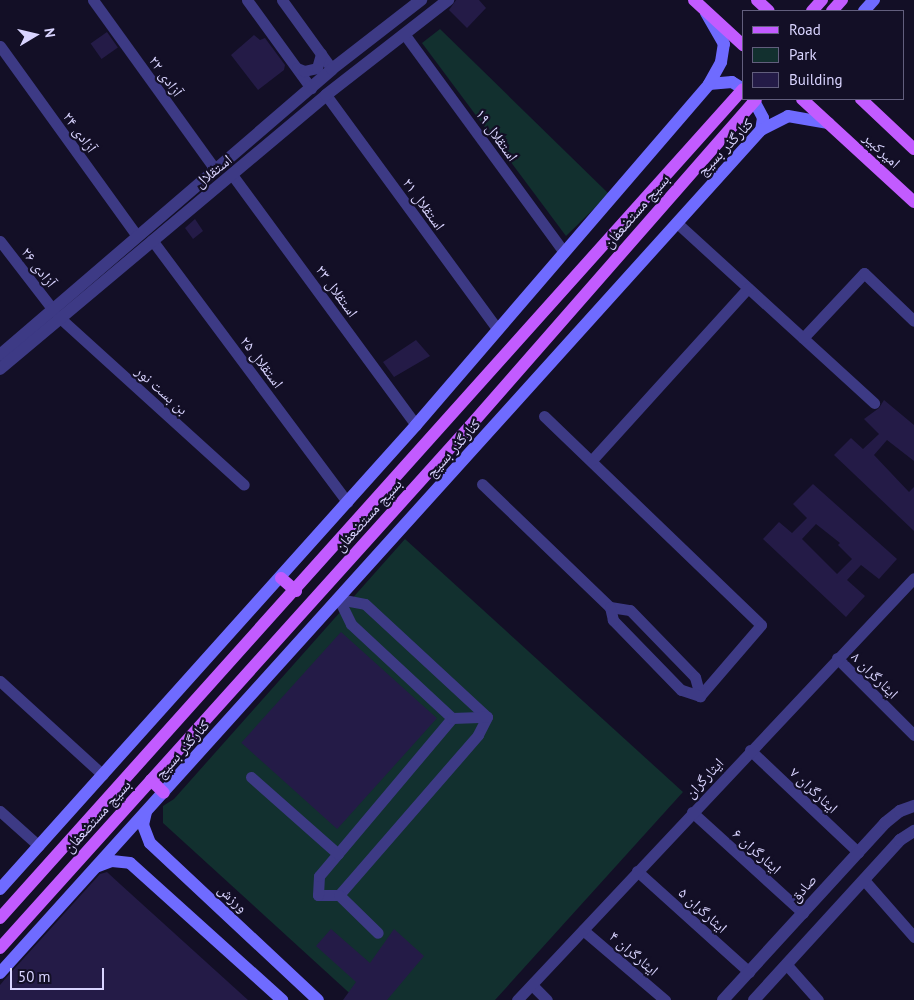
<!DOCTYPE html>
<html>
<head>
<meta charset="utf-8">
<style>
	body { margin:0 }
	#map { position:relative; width:914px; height:1000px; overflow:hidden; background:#130f26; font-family:"PT Sans","Noto Naskh Arabic",sans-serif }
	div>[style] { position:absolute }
	.green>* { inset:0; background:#12302f }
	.building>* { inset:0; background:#241b47; transform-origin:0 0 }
	.minor>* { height:11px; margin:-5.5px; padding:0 5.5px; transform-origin:5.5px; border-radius:5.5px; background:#3d3a85 }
	.tertiary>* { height:12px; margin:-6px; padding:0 6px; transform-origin:6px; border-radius:6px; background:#3d3a85 }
	.secondary>* { height:12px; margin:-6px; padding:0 6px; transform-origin:6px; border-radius:6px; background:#6f6bff }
	.primary>* { height:12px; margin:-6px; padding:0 6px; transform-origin:6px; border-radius:6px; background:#c25bff }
	.primary-bridge>* { height:12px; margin:-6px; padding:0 6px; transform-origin:6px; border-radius:6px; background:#c25bff }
	span { translate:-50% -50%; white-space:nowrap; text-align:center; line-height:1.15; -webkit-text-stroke:4.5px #130f26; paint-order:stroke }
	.street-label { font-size:15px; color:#d9d4ff }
	.legend { position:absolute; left:742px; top:10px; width:162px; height:90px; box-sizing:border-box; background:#130f26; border:1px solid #625e7d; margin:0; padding:6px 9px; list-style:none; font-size:15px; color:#d9d4ff }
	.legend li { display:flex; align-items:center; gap:10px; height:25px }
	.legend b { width:25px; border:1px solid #625e7d }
	.north { position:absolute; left:10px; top:10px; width:50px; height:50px; -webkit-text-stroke:4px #130f26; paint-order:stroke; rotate:81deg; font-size:14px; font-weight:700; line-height:20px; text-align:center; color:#d9d4ff }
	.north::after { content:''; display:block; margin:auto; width:18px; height:22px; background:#d9d4ff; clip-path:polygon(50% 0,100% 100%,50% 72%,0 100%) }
	.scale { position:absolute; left:10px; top:968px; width:94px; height:22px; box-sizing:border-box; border:2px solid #d9d4ff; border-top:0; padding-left:6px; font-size:15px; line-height:18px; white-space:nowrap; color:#d9d4ff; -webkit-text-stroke:4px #130f26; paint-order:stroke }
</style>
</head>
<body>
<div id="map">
	<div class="green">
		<div style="clip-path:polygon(440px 29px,609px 194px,566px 236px,422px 43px)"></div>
		<div style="clip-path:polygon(405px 539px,683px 792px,495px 1000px,357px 1000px,163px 823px,163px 806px,174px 799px)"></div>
	</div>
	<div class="building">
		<div style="clip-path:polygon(456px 0,479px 0,486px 8px,467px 28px,449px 10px)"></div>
		<div style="left:107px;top:32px;width:19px;height:20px;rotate:55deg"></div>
		<div style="clip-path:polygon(254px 35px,260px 40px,265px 38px,285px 65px,284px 70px,258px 90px,231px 55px)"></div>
		<div style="clip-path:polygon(195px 219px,203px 231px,193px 239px,185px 228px)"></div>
		<div style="clip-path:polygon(416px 340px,430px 356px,394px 377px,383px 362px)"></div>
		<div style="clip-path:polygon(884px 400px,914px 425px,914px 461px,887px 440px,874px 455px,909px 492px,914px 487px,914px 531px,834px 455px,851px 438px,863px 449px,879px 434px,864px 419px,879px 408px)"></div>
		<div style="clip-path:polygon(evenodd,813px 484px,897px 559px,879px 579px,861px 565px,847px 580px,865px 596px,846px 617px,763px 539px,779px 522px,792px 533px,807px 518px,793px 504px,813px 484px,816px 524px,840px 543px,838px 545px,852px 559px,837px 574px,802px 539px,816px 524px)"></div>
		<div style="left:341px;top:632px;width:129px;height:149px;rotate:42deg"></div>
		<div style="clip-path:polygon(107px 872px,120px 884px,248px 1000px,0 1000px,0 985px,5px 979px,100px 874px)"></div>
		<div style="clip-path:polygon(331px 929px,370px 963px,394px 929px,424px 956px,387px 1000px,343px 1000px,356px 982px,316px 946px)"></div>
	</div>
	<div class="minor">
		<div style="left:93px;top:0;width:208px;rotate:54.2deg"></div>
		<div style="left:247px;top:0;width:109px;rotate:54deg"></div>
		<div style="left:282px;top:0;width:85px;rotate:54.1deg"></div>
		<div style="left:405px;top:35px;width:269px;rotate:53.8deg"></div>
		<div style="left:0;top:46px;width:234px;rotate:54.2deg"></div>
		<div style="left:297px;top:68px;width:8px;rotate:23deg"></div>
		<div style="left:304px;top:71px;width:13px;rotate:-13deg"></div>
		<div style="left:317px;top:68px;width:15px;rotate:-74deg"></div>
		<div style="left:326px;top:95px;width:290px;rotate:53.8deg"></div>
		<div style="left:233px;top:176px;width:309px;rotate:53.7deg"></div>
		<div style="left:677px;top:223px;width:267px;rotate:42.4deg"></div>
		<div style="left:152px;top:240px;width:327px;rotate:53.3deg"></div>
		<div style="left:0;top:241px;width:88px;rotate:52.4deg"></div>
		<div style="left:60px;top:318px;width:248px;rotate:42.2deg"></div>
		<div style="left:803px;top:338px;width:89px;rotate:-46.8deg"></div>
		<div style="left:864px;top:273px;width:69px;rotate:43.8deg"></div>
		<div style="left:544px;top:416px;width:301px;rotate:43.9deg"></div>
		<div style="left:761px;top:625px;width:94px;rotate:130.7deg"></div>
		<div style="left:592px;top:460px;width:232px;rotate:-47.8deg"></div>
		<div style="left:482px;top:484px;width:178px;rotate:43.9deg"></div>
		<div style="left:610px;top:607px;width:20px;rotate:9deg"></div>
		<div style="left:630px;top:610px;width:93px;rotate:45.9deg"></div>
		<div style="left:695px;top:677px;width:20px;rotate:75deg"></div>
		<div style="left:700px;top:696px;width:20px;rotate:-162deg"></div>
		<div style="left:681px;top:690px;width:98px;rotate:-134.2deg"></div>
		<div style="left:613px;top:620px;width:13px;rotate:-103deg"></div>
		<div style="left:339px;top:599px;width:26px;rotate:11deg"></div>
		<div style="left:365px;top:604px;width:166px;rotate:42.8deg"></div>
		<div style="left:487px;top:717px;width:20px;rotate:117deg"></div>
		<div style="left:478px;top:735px;width:212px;rotate:131deg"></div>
		<div style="left:339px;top:895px;width:21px;rotate:180deg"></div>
		<div style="left:318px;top:895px;width:19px;rotate:-87deg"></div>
		<div style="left:319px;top:876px;width:207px;rotate:-49.9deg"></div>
		<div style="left:452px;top:718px;width:138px;rotate:-137.1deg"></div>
		<div style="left:351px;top:624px;width:28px;rotate:-116deg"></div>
		<div style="left:837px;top:658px;width:109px;rotate:45deg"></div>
		<div style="left:0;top:681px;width:139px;rotate:42.4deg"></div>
		<div style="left:452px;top:718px;width:35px;rotate:-2deg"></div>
		<div style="left:750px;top:750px;width:149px;rotate:43.4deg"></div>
		<div style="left:251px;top:777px;width:116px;rotate:41.5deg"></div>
		<div style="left:0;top:811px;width:52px;rotate:41.9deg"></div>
		<div style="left:692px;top:812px;width:150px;rotate:42.3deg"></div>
		<div style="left:637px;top:871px;width:151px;rotate:42deg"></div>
		<div style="left:864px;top:880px;width:76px;rotate:48.7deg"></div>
		<div style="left:339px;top:895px;width:54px;rotate:44.3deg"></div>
		<div style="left:583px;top:930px;width:108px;rotate:40.5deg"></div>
		<div style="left:786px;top:964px;width:48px;rotate:48.4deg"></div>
		<div style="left:532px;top:985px;width:21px;rotate:45deg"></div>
		<div style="left:517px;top:1000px;width:579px;rotate:-46.75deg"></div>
	</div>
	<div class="tertiary">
		<div style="left:0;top:355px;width:438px;rotate:-40.7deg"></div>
		<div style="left:332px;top:69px;width:113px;rotate:-37.8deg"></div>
		<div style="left:0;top:369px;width:426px;rotate:-40deg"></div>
		<div style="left:326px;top:95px;width:155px;rotate:-37.9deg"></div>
		<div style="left:723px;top:1000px;width:240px;rotate:-47.5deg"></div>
		<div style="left:885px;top:823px;width:19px;rotate:-39deg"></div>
		<div style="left:900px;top:811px;width:15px;rotate:-20deg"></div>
		<div style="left:754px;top:1000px;width:217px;rotate:-47.6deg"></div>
		<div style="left:900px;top:840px;width:17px;rotate:-33deg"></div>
	</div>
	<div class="secondary">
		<div style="left:864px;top:11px;width:15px;rotate:-48deg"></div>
		<div style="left:709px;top:84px;width:23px;rotate:-5deg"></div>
		<div style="left:732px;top:82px;width:13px;rotate:32deg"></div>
		<div style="left:753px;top:99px;width:21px;rotate:62deg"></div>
		<div style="left:763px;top:118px;width:12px;rotate:99deg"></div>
		<div style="left:146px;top:812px;width:13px;rotate:103deg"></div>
		<div style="left:143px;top:825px;width:19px;rotate:69deg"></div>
		<div style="left:150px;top:843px;width:230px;rotate:43.1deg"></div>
		<div style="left:96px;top:867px;width:17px;rotate:-21deg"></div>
		<div style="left:112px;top:861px;width:18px;rotate:6deg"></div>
		<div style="left:130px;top:863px;width:205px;rotate:42deg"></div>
		<div style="left:0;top:889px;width:623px;rotate:-48.12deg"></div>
		<div style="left:416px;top:425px;width:450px;rotate:-49.3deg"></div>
		<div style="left:709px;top:84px;width:25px;rotate:-61deg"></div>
		<div style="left:721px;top:62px;width:18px;rotate:-81deg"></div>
		<div style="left:724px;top:44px;width:36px;rotate:-120deg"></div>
		<div style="left:0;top:973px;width:1136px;rotate:-47.93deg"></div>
		<div style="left:761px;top:130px;width:30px;rotate:-27deg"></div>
		<div style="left:788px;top:116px;width:41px;rotate:9.9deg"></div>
	</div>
	<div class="primary">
		<div style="left:694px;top:0;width:67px;rotate:42.6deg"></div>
		<div style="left:757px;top:0;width:16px;rotate:43deg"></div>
		<div style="left:812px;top:11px;width:15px;rotate:-48deg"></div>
		<div style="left:832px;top:11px;width:15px;rotate:-48deg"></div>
		<div style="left:802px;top:99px;width:152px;rotate:42.6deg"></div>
		<div style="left:861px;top:99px;width:73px;rotate:43.3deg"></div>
		<div style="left:281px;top:578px;width:20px;rotate:41deg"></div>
		<div style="left:151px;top:780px;width:18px;rotate:45deg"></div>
		<div style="left:0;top:918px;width:1113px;rotate:-48.13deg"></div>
		<div style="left:0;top:948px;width:702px;rotate:-48deg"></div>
	</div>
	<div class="primary-bridge">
		<div style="left:470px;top:426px;width:434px;rotate:-48.8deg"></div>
	</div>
	<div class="street-label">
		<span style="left:166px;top:76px;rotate:54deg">آزادی ۲۲</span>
		<span style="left:80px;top:132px;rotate:54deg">آزادی ۲۴</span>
		<span style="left:497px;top:135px;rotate:54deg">استقلال ۱۹</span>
		<span style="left:725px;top:147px;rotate:-46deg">کنارگذر بسیج</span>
		<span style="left:882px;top:150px;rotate:43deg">امیرکبیر</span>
		<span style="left:213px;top:171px;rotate:-39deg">استقلال</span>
		<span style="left:424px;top:204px;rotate:54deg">استقلال ۲۱</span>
		<span style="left:636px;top:211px;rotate:-49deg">بسیج مستضعفان</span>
		<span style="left:39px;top:267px;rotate:52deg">آزادی ۲۶</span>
		<span style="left:337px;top:291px;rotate:54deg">استقلال ۲۳</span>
		<span style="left:262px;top:362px;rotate:53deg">استقلال ۲۵</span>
		<span style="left:162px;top:390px;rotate:42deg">بن بست نور</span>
		<span style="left:453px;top:448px;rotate:-48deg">کنارگذر بسیج</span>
		<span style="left:368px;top:515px;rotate:-48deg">بسیج مستضعفان</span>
		<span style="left:875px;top:675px;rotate:45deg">ایثارگران ۸</span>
		<span style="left:182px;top:749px;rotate:-48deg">کنارگذر بسیج</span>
		<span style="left:704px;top:778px;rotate:-47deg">ایثارگران</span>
		<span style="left:814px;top:790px;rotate:43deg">ایثارگران ۷</span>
		<span style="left:97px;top:816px;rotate:-48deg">بسیج مستضعفان</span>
		<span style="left:757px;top:851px;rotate:42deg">ایثارگران ۶</span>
		<span style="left:803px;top:888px;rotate:-48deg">صادق</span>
		<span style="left:233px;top:898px;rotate:43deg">ورزش</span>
		<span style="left:703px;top:910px;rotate:42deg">ایثارگران ۵</span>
		<span style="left:634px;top:953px;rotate:41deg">ایثارگران ۴</span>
	</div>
	<ul class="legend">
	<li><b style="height:6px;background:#c25bff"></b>Road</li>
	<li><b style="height:14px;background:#12302f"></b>Park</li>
	<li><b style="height:14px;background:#241b47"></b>Building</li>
	</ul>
	<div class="north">N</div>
	<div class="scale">50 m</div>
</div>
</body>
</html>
